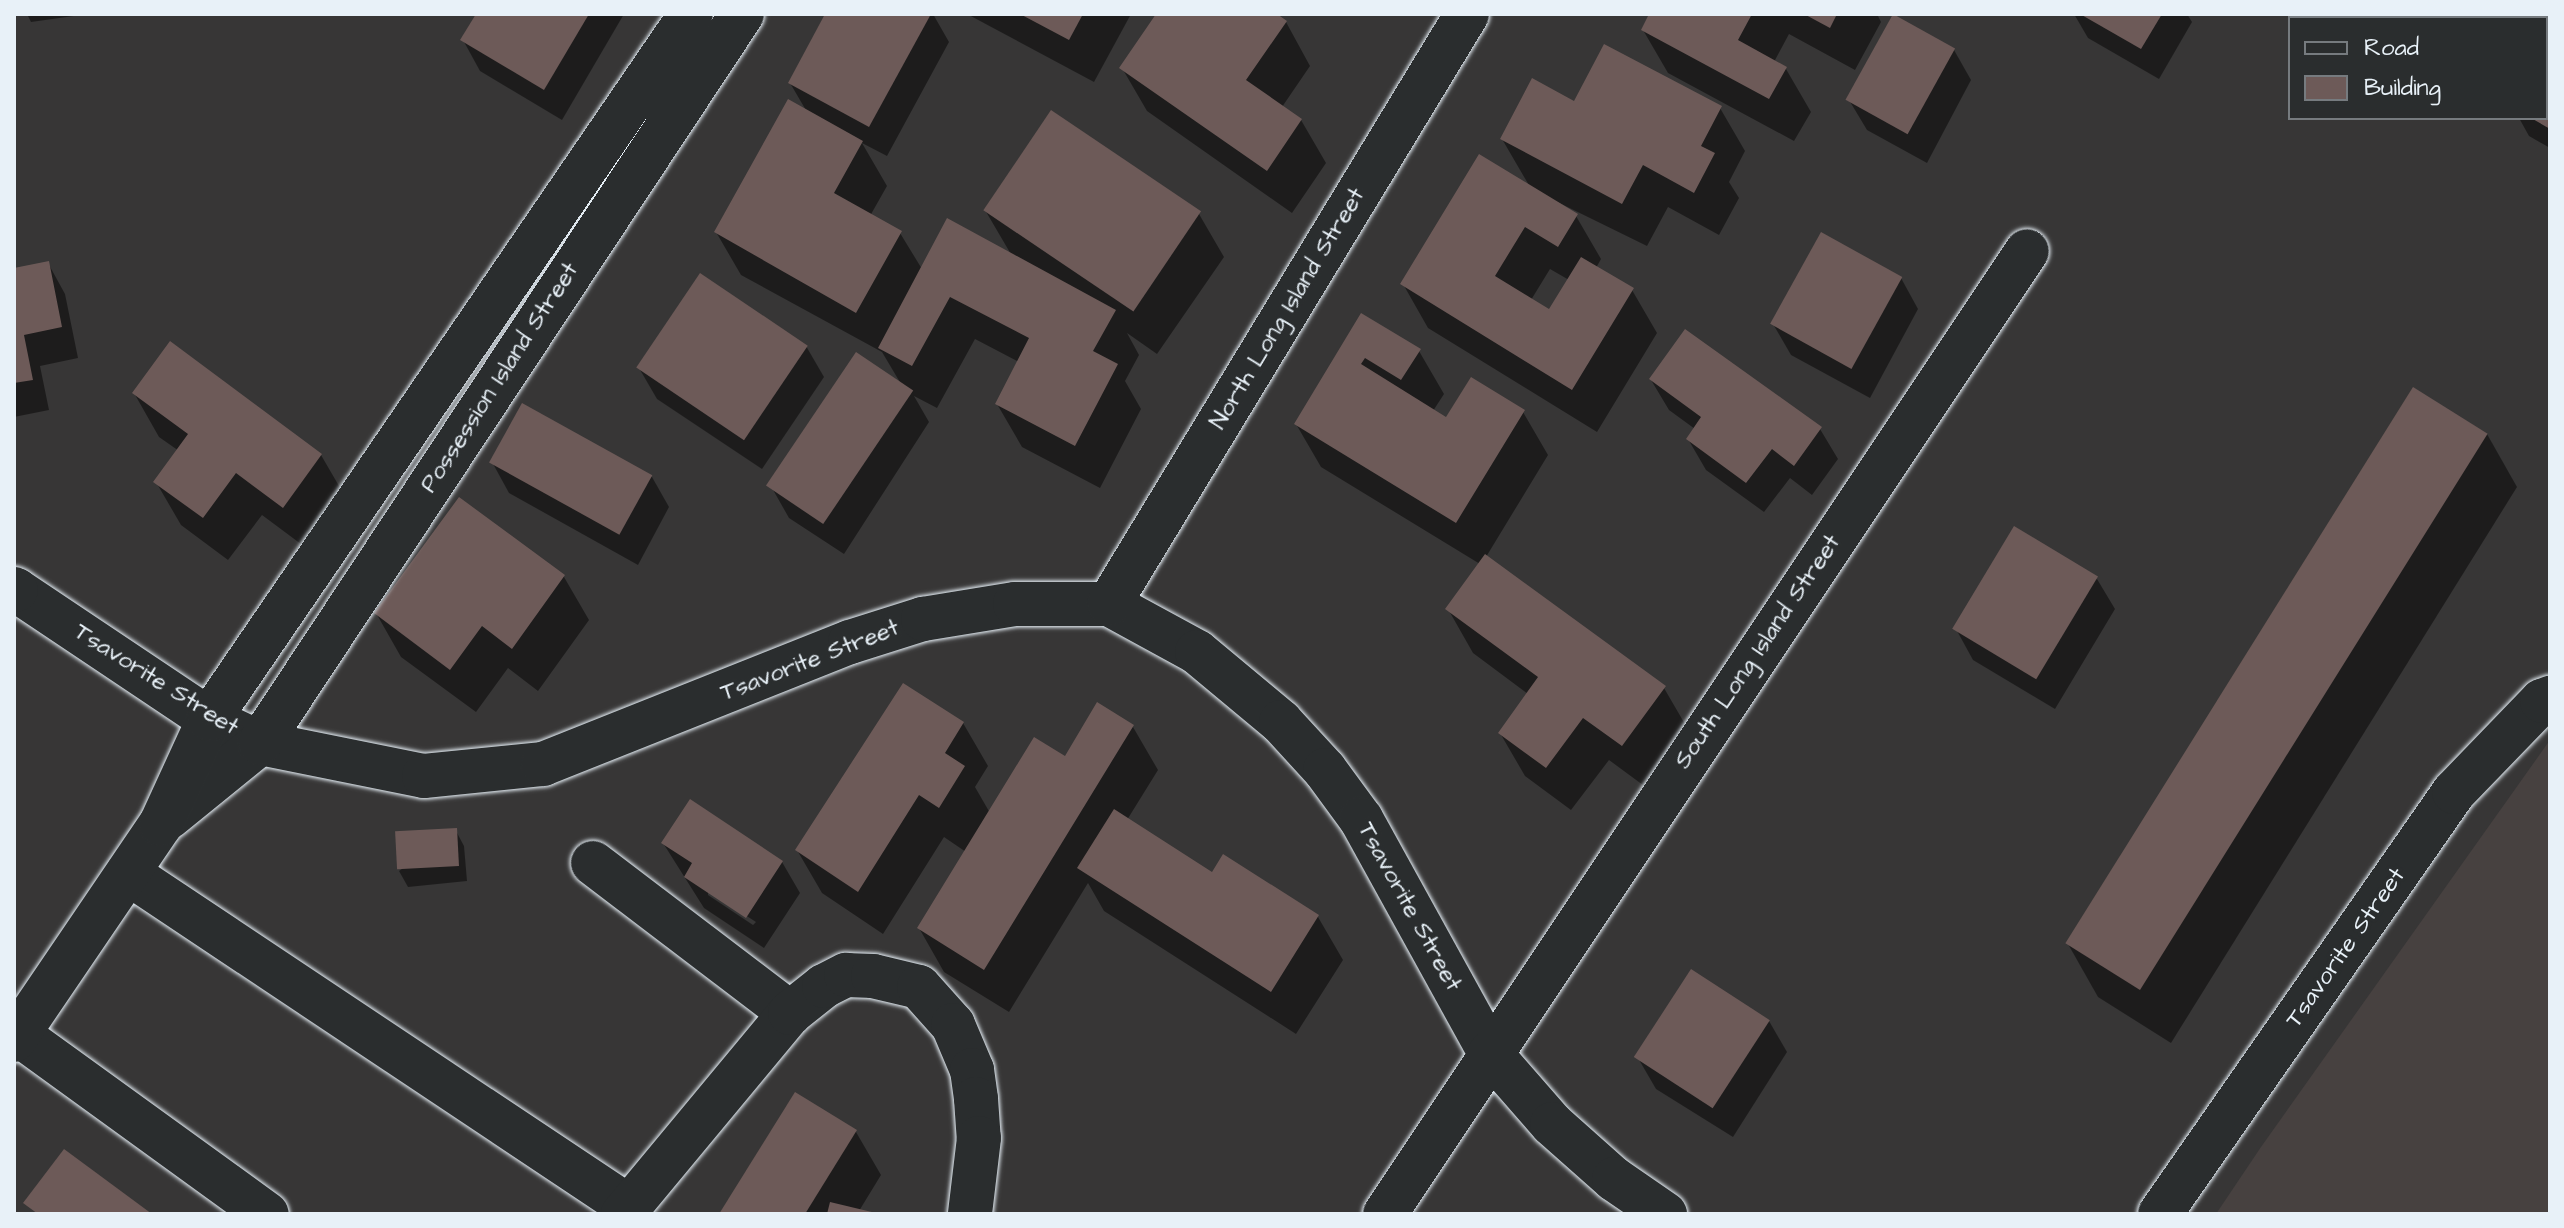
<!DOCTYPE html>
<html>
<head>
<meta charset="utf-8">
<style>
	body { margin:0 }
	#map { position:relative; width:2564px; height:1228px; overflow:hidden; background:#373636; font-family:"Architects Daughter",sans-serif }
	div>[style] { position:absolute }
	.built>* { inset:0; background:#474140 }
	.shadow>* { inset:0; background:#0007 }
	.building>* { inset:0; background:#6d5a58; transform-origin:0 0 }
	.roads { filter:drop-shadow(0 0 2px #e8f1f8) drop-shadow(0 0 2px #e8f1f8) }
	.minor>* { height:44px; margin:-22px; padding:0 22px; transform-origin:22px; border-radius:22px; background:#2a2d2e }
	.tertiary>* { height:44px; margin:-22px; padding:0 22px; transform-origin:22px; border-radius:22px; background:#2a2d2e }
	span { translate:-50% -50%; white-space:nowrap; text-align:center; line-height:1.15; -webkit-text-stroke:7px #2a2d2e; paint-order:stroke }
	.street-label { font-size:24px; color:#e8f1f8 }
	.frame { position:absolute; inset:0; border:16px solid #e8f1f8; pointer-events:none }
	.legend { position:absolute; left:2288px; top:16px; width:260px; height:104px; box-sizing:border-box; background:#2a2d2e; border:2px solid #767b7f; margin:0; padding:10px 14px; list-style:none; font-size:24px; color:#e8f1f8 }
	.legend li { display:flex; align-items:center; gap:16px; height:40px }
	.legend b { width:40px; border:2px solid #767b7f }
</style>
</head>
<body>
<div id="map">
	<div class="built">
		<div style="clip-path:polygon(2550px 740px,2550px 1214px,2216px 1214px,2261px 1147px)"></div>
	</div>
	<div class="shadow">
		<div style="clip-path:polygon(27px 14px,88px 14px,31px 22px)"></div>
		<div style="clip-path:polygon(478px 14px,624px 14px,562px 120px,480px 71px,463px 40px)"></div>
		<div style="clip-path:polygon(827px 14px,933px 14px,949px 42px,887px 156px,862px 143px,887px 186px,870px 216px,900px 233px,922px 269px,1012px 256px,985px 210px,1199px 214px,1224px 257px,1157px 354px,1127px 333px,1139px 355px,1125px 381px,1141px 409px,1100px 488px,1022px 447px,997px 404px,1019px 362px,975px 339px,937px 408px,914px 396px,929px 422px,844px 554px,789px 518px,772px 488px,901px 384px,882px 352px,741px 275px,716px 232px,807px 112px,790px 83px)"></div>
		<div style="clip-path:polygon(967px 14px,1131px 14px,1094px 82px)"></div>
		<div style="clip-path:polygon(1159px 14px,1274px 14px,1286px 22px,1310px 66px,1282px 107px,1301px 120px,1326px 163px,1292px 213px,1147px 111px,1122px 68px)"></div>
		<div style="clip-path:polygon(1651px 14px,1877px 14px,1881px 22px,1855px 70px,1789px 34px,1774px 62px,1786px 69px,1811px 112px,1794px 141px,1668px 73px,1643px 30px)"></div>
		<div style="clip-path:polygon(2074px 14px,2187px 14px,2192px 22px,2159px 79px,2088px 38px)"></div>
		<div style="clip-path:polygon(2519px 14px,2550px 14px,2550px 148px,2529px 136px,2519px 118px,2546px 118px,2546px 18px,2517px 18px)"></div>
		<div style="clip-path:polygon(1954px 50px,1971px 80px,1927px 163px,1867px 130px,1849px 100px)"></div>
		<div style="clip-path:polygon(evenodd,1575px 103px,1720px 108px,1745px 151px,1729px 182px,1739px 198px,1719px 235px,1668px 207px,1647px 246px,1539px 193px,1576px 216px,1601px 259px,1596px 268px,1632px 290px,1657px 333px,1597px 432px,1428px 328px,1403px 284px,1530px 187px,1502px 139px,1575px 103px,1550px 269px,1569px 280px,1550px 312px,1531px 300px,1550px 269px)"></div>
		<div style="clip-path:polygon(48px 263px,65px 294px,78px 358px,40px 366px,49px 410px,14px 417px,14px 270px)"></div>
		<div style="clip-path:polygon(1901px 278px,1918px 309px,1870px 398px,1791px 355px,1773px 324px)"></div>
		<div style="clip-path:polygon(1362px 316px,1419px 351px,1444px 394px,1433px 411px,1446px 419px,1523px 412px,1548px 455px,1486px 557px,1664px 688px,1689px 731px,1647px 788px,1609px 760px,1571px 810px,1525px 776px,1500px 733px,1528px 694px,1473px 653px,1448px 609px,1480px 564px,1321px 467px,1296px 424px)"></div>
		<div style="clip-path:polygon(806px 346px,824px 377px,762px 469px,657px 399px,639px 368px)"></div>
		<div style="clip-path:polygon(1651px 380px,1820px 429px,1838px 459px,1812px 495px,1790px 478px,1764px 512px,1706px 470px,1688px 439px,1695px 429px,1669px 410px)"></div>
		<div style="clip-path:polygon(134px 393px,321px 455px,346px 498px,309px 550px,262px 515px,228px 560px,181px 525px,156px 482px,179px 451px,159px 437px)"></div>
		<div style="clip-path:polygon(2487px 434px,2517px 487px,2171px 1043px,2098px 997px,2068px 944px)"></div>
		<div style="clip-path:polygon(492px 462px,652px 477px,669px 507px,638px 565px,509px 493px)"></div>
		<div style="clip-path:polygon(459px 500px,564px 577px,589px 620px,538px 691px,508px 668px,476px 712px,401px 657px,376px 613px)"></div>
		<div style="clip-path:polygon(2097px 579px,2115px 609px,2055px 709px,1973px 660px,1956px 629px)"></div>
		<div style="clip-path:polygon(963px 723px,988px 766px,975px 787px,990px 813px,1066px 759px,1133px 727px,1158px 770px,1127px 820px,1213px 875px,1224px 856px,1318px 917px,1343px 960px,1296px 1034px,1104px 911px,1088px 883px,1009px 1012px,944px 972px,919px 928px,966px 852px,944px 837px,883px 934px,822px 893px,797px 850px)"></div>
		<div style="clip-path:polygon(456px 831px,464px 846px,467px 881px,408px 887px,399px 871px)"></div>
		<div style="clip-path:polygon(evenodd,663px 843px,782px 862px,800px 893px,764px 948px,704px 908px,663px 843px,708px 891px,756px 922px,753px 925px,708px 895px,708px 891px)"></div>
		<div style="clip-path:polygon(1769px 1021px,1787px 1052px,1733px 1137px,1656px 1089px,1638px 1058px)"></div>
		<div style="clip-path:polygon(796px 1095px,856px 1132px,881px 1175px,859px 1211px,872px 1214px,722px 1214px)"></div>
	</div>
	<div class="building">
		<div style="clip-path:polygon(476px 14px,589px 14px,544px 90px,460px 40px)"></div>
		<div style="clip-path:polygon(825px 14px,931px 14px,869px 127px,788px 83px)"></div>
		<div style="clip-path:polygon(1020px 14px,1083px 14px,1069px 40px)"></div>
		<div style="clip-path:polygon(1156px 14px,1277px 14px,1287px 21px,1246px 80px,1302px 119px,1267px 171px,1119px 68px)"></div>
		<div style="clip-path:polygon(1649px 14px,1752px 14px,1738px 40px,1787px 67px,1769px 99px,1641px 30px)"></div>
		<div style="clip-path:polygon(1804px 14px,1837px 14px,1830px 28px)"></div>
		<div style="left:1893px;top:14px;width:71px;height:98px;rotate:29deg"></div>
		<div style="clip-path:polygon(2080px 14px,2162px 14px,2141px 49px)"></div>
		<div style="clip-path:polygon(2517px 14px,2550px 14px,2550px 129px,2531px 118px,2546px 118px,2546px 18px,2514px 18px)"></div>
		<div style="clip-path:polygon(1604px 44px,1722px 106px,1701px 146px,1715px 153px,1694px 193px,1643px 165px,1622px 204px,1500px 139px,1532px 78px,1574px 101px)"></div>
		<div style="clip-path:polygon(788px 99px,863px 141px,834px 193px,902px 231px,856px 313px,714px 232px)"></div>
		<div style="left:1051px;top:110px;width:181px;height:121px;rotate:34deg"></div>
		<div style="clip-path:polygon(1479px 154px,1578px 214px,1558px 247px,1525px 227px,1495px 276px,1549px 309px,1581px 257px,1634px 288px,1572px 390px,1400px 284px)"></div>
		<div style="clip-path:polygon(947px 218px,1116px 310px,1093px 351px,1118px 364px,1075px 446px,995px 404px,1029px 338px,950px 297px,912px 366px,878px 348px)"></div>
		<div style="left:1821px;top:232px;width:93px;height:105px;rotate:29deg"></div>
		<div style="clip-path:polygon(49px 261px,62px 327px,24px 335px,33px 380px,14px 383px,14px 268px)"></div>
		<div style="left:700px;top:273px;width:130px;height:114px;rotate:34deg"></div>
		<div style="clip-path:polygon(1361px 313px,1421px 349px,1401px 380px,1365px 358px,1361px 364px,1446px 417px,1471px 377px,1525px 410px,1456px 523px,1294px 424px)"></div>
		<div style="clip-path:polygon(1685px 329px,1822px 427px,1794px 466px,1772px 449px,1746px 483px,1686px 439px,1701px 417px,1649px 379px)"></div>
		<div style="clip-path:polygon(170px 341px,322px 454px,283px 508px,236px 473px,203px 518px,153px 482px,188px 434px,132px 393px)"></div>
		<div style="left:856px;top:352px;width:69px;height:161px;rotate:34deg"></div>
		<div style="left:2413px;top:387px;width:88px;height:656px;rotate:32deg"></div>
		<div style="left:522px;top:403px;width:149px;height:68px;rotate:29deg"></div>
		<div style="clip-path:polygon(459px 497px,565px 575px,512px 649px,482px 626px,450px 670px,374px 613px)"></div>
		<div style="left:2014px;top:526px;width:98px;height:120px;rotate:31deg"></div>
		<div style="clip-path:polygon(1485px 554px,1666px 686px,1622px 746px,1583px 718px,1546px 768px,1498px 733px,1538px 677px,1445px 609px)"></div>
		<div style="clip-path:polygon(903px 683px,964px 722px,945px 753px,965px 766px,939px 808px,919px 795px,858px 892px,795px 850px)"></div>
		<div style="clip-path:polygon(1097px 702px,1134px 725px,984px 970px,917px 928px,1034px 737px,1065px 756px)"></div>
		<div style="clip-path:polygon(690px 799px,783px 861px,746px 918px,684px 877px,692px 863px,661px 843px)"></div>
		<div style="clip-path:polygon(1114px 809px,1212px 872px,1223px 854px,1319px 915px,1271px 992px,1077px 868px)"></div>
		<div style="left:457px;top:828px;width:38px;height:62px;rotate:87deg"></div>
		<div style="left:1691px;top:969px;width:94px;height:105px;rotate:33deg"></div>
		<div style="clip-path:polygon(795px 1092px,857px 1130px,805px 1214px,719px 1214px)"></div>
		<div style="clip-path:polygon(64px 1149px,152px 1214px,38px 1214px,23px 1203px)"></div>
		<div style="clip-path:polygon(830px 1202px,876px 1213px,876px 1214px,827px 1214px)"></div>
	</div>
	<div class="roads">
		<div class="minor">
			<div style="left:16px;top:590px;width:232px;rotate:33.8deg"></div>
			<div style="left:209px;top:719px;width:56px;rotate:25.2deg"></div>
			<div style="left:260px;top:743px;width:167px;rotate:11.4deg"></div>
			<div style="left:424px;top:776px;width:120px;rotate:-5.8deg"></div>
			<div style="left:543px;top:764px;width:330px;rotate:-21.7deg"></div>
			<div style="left:850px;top:642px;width:77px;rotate:-17.5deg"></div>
			<div style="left:923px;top:619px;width:93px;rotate:-9.3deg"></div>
			<div style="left:1015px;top:604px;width:94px"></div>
			<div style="left:1109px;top:604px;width:100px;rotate:28.6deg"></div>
			<div style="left:1197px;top:652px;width:109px;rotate:39.8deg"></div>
			<div style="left:1281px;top:722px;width:65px;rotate:47.5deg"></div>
			<div style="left:1325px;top:770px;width:61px;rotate:53.7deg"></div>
			<div style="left:1361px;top:819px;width:267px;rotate:61.1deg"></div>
			<div style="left:1490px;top:1053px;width:94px;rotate:48.9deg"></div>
			<div style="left:1552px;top:1124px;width:83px;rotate:41.6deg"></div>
			<div style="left:1614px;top:1179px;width:62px;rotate:34.5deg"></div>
			<div style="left:1109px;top:604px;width:690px;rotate:-58.75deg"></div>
			<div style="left:169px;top:817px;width:117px;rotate:-39.1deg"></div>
			<div style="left:260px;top:743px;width:874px;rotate:-56.53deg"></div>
			<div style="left:593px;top:863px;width:248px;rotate:37.3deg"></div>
			<div style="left:128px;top:873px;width:602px;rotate:33.69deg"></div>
			<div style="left:18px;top:1034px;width:307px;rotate:35.9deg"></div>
			<div style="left:14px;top:1040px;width:261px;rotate:-55.8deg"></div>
			<div style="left:161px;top:824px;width:115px;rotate:-65.4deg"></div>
			<div style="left:209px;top:719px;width:854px;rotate:-55.64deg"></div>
			<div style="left:623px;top:1214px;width:261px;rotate:-50.3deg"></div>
			<div style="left:790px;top:1013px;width:43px;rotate:-38.5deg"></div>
			<div style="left:824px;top:986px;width:25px;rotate:-27deg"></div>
			<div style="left:846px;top:975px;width:27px;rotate:2deg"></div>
			<div style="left:873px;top:976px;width:47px;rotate:13.4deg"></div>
			<div style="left:919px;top:987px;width:51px;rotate:48.2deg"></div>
			<div style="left:953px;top:1025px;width:49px;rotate:67.1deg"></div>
			<div style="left:972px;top:1070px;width:29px;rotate:82deg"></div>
			<div style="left:976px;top:1099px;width:39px;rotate:86deg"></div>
			<div style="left:979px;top:1138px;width:77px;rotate:96.8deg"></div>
			<div style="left:1385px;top:1214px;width:1157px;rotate:-56.31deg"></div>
			<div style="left:2160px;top:1214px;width:514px;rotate:-55.14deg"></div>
			<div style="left:2454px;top:792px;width:127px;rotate:-46deg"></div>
			<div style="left:2542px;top:701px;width:9px;rotate:-21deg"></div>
		</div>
		<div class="tertiary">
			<div style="left:14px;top:589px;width:2px;rotate:27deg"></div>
		</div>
	</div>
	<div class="street-label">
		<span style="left:1288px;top:309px;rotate:-59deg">North Long Island Street</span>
		<span style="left:500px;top:378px;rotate:-57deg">Possession Island Street</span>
		<span style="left:1758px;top:652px;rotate:-56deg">South Long Island Street</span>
		<span style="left:810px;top:661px;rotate:-21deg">Tsavorite Street</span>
		<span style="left:156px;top:680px;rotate:32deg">Tsavorite Street</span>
		<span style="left:1409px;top:907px;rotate:61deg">Tsavorite Street</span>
		<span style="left:2346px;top:948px;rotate:-55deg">Tsavorite Street</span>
	</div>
	<div class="frame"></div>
	<ul class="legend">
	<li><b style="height:10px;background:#2a2d2e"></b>Road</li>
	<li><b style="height:22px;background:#6d5a58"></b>Building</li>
	</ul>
</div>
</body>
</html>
